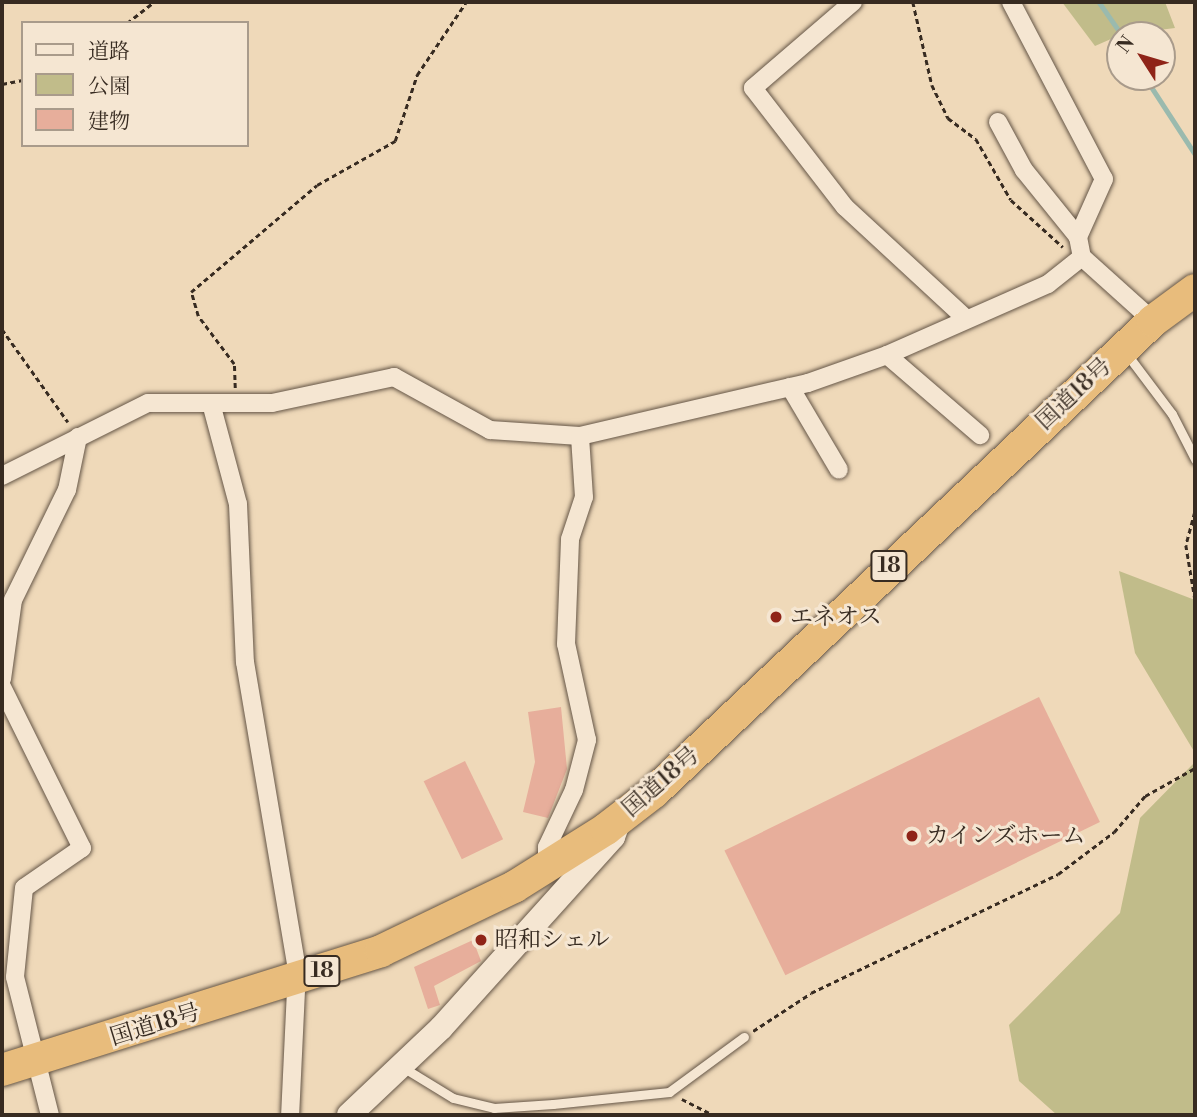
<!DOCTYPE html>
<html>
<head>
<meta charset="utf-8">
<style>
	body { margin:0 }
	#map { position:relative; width:1197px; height:1117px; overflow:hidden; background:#efd9b9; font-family:"Libre Bodoni","Noto Serif JP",serif }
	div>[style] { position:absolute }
	.green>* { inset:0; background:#c1bc8a }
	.stream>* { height:4.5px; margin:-2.25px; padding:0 2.25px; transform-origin:2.25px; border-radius:2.25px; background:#9abaae }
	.building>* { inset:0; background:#e7ae9b; transform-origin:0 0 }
	.path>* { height:2.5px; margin-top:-1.25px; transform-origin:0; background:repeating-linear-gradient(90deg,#372b21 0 5px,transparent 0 8.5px) }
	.roads { filter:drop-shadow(0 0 2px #655647) drop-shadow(0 0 2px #655647) }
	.lane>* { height:9px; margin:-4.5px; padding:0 4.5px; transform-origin:4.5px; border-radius:4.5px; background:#f5e6d2 }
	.street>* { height:18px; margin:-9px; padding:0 9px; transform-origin:9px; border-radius:9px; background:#f5e6d2 }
	.secondary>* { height:24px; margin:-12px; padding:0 12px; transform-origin:12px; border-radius:12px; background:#f5e6d2 }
	.highway>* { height:32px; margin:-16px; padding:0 16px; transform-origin:16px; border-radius:16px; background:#e8bc7c }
	.dots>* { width:19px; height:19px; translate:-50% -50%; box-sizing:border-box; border:4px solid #f5e6d2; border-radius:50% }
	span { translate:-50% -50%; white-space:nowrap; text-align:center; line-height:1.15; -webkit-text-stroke:6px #f5e6d2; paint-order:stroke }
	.shield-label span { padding:2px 5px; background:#f5e6d2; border:2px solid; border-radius:5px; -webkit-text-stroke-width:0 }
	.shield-label { font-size:21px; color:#372b21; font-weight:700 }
	.street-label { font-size:23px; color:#372b21 }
	.poi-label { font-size:23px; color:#372b21 }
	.left { translate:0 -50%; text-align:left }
	.frame { position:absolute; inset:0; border:4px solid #372b21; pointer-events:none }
	.legend { position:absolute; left:21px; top:21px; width:228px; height:126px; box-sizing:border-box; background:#f5e6d2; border:2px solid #a99b8b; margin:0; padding:9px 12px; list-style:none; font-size:21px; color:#372b21 }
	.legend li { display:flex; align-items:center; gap:14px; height:35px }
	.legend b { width:35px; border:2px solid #a99b8b }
	.north { position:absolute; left:1106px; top:21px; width:70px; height:70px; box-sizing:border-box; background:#f5e6d2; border:2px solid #a99b8b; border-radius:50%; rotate:307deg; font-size:19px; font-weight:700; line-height:28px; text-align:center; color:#372b21 }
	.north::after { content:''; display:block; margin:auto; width:24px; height:32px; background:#8f2418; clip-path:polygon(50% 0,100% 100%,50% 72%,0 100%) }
</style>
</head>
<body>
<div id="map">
	<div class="green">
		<div style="clip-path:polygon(1062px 2px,1165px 2px,1175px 28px,1120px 35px,1095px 46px)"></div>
		<div style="clip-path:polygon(1119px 571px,1195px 600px,1195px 753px,1135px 653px)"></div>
		<div style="clip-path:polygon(1195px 762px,1195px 1115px,1057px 1115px,1019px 1081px,1009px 1025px,1120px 913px,1140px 818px)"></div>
	</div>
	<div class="stream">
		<div style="left:1099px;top:2px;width:40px;rotate:55.1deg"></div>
		<div style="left:1145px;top:77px;width:92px;rotate:57deg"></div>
	</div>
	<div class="building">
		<div style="left:1039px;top:697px;width:139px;height:350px;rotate:64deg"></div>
		<div style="clip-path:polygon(561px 707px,567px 769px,548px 818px,523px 812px,535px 762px,528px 712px)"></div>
		<div style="left:465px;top:761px;width:87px;height:46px;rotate:64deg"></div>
		<div style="clip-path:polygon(473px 940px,481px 961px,434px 986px,440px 1005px,428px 1009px,414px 967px)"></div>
	</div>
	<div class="path">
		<div style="left:913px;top:2px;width:85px;rotate:77.1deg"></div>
		<div style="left:932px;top:85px;width:37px;rotate:64deg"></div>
		<div style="left:948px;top:118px;width:35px;rotate:37deg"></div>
		<div style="left:976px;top:139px;width:70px;rotate:60.2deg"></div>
		<div style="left:1011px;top:200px;width:70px;rotate:42.1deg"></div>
		<div style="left:127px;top:23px;width:34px;rotate:-38deg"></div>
		<div style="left:2px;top:84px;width:21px;rotate:-11deg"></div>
		<div style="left:2px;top:329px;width:114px;rotate:54.6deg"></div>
		<div style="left:235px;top:388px;width:24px;rotate:-92deg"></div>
		<div style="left:234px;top:364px;width:60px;rotate:-126.9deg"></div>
		<div style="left:198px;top:316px;width:25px;rotate:-106deg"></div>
		<div style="left:191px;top:292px;width:165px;rotate:-40.3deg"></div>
		<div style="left:317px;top:185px;width:90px;rotate:-29.4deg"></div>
		<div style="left:395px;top:141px;width:70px;rotate:-71.6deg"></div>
		<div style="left:417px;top:75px;width:88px;rotate:-56.1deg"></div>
		<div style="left:1195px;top:512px;width:34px;rotate:105deg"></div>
		<div style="left:1186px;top:545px;width:55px;rotate:80.5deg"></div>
		<div style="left:753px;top:1031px;width:69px;rotate:-33.2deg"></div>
		<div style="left:811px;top:993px;width:274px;rotate:-25.7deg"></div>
		<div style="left:1058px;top:874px;width:70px;rotate:-36.9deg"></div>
		<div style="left:1114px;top:832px;width:48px;rotate:-49.3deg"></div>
		<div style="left:1145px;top:796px;width:57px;rotate:-29.2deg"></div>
		<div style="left:682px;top:1099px;width:35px;rotate:27deg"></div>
	</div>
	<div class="roads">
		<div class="lane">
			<div style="left:1126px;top:353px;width:76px;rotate:53deg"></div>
			<div style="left:1172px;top:414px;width:51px;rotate:62.9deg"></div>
			<div style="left:404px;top:1068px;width:57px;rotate:31.5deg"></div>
			<div style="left:453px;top:1098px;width:42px;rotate:13.7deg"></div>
			<div style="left:494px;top:1108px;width:59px;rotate:-3.9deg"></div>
			<div style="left:553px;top:1104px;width:117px;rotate:-5.9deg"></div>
			<div style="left:669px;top:1092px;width:93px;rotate:-36.3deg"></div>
		</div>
		<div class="street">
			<div style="left:853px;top:2px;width:132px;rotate:139.3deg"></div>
			<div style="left:753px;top:88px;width:150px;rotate:52.3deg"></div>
			<div style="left:845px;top:207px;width:162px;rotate:42.7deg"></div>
			<div style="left:1011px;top:2px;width:200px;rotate:62.3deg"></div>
			<div style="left:1104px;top:179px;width:64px;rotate:114.1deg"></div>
			<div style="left:998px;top:122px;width:55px;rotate:61.6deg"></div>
			<div style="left:1024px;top:170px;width:86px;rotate:51.1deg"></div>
			<div style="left:1078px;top:237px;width:20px;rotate:79deg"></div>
			<div style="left:1082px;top:257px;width:96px;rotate:42deg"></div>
			<div style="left:887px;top:355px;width:123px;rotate:40.7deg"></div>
			<div style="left:790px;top:387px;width:96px;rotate:59.4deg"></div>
			<div style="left:212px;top:407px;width:100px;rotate:75deg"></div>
			<div style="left:238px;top:504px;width:158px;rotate:87.5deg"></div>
			<div style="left:245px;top:662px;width:311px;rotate:80.4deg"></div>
			<div style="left:297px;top:969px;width:146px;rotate:92.7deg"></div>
			<div style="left:2px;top:476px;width:163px;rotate:-26.6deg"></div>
			<div style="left:148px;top:403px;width:124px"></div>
			<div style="left:272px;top:403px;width:125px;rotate:-12deg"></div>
			<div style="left:394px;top:377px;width:110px;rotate:28.9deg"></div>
			<div style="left:490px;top:430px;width:90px;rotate:3.8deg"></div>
			<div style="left:580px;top:436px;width:234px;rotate:-13.1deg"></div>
			<div style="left:808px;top:383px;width:84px;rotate:-19.5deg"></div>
			<div style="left:887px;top:355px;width:176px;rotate:-23.8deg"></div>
			<div style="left:1048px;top:284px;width:43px;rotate:-38.5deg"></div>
			<div style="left:2px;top:679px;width:80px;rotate:-82.1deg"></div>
			<div style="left:13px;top:600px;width:123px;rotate:-63.9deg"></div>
			<div style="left:67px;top:490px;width:54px;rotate:-78.3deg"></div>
			<div style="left:2px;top:687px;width:180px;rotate:63.6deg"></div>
			<div style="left:82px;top:848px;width:70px;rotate:145.4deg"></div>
			<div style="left:24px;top:888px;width:89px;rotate:95.8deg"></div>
			<div style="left:15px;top:977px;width:142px;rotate:75.8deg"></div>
			<div style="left:547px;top:868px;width:21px;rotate:-90deg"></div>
			<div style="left:547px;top:847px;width:63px;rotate:-64.7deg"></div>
			<div style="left:574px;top:790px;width:52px;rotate:-75.4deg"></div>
			<div style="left:587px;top:740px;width:98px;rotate:-102.3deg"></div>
			<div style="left:566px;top:644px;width:105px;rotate:-87.8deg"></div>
			<div style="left:570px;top:539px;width:44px;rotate:-71.6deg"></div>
			<div style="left:584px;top:497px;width:61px;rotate:-93.8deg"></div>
		</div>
		<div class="secondary">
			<div style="left:349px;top:1115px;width:127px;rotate:-43.4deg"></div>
			<div style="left:441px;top:1028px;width:257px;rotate:-48deg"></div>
			<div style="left:613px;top:837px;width:15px;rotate:-70deg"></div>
		</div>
		<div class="highway">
			<div style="left:2px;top:1070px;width:397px;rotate:-17.4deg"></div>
			<div style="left:381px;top:951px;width:148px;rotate:-25.7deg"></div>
			<div style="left:514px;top:887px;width:109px;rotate:-32.2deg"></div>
			<div style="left:606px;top:829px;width:61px;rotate:-37.6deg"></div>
			<div style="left:654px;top:792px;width:686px;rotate:-43.35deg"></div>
			<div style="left:1153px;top:321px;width:52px;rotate:-36.4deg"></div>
		</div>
	</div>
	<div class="dots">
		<div style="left:776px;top:617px;background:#8f2418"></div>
		<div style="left:912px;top:836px;background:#8f2418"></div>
		<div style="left:481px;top:940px;background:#8f2418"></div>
	</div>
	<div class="shield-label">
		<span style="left:889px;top:566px">18</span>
		<span style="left:322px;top:971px">18</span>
	</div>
	<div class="street-label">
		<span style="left:1074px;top:394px;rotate:-43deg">国道18号</span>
		<span style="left:661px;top:782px;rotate:-41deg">国道18号</span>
		<span style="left:155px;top:1025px;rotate:-17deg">国道18号</span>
	</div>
	<div class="poi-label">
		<span class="left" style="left:790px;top:617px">エネオス</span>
		<span class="left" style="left:926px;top:836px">カインズホーム</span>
		<span class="left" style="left:495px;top:940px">昭和シェル</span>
	</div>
	<div class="frame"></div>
	<ul class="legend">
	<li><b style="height:9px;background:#f5e6d2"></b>道路</li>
	<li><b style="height:19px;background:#c1bc8a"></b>公園</li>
	<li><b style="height:19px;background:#e7ae9b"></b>建物</li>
	</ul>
	<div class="north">N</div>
</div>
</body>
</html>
